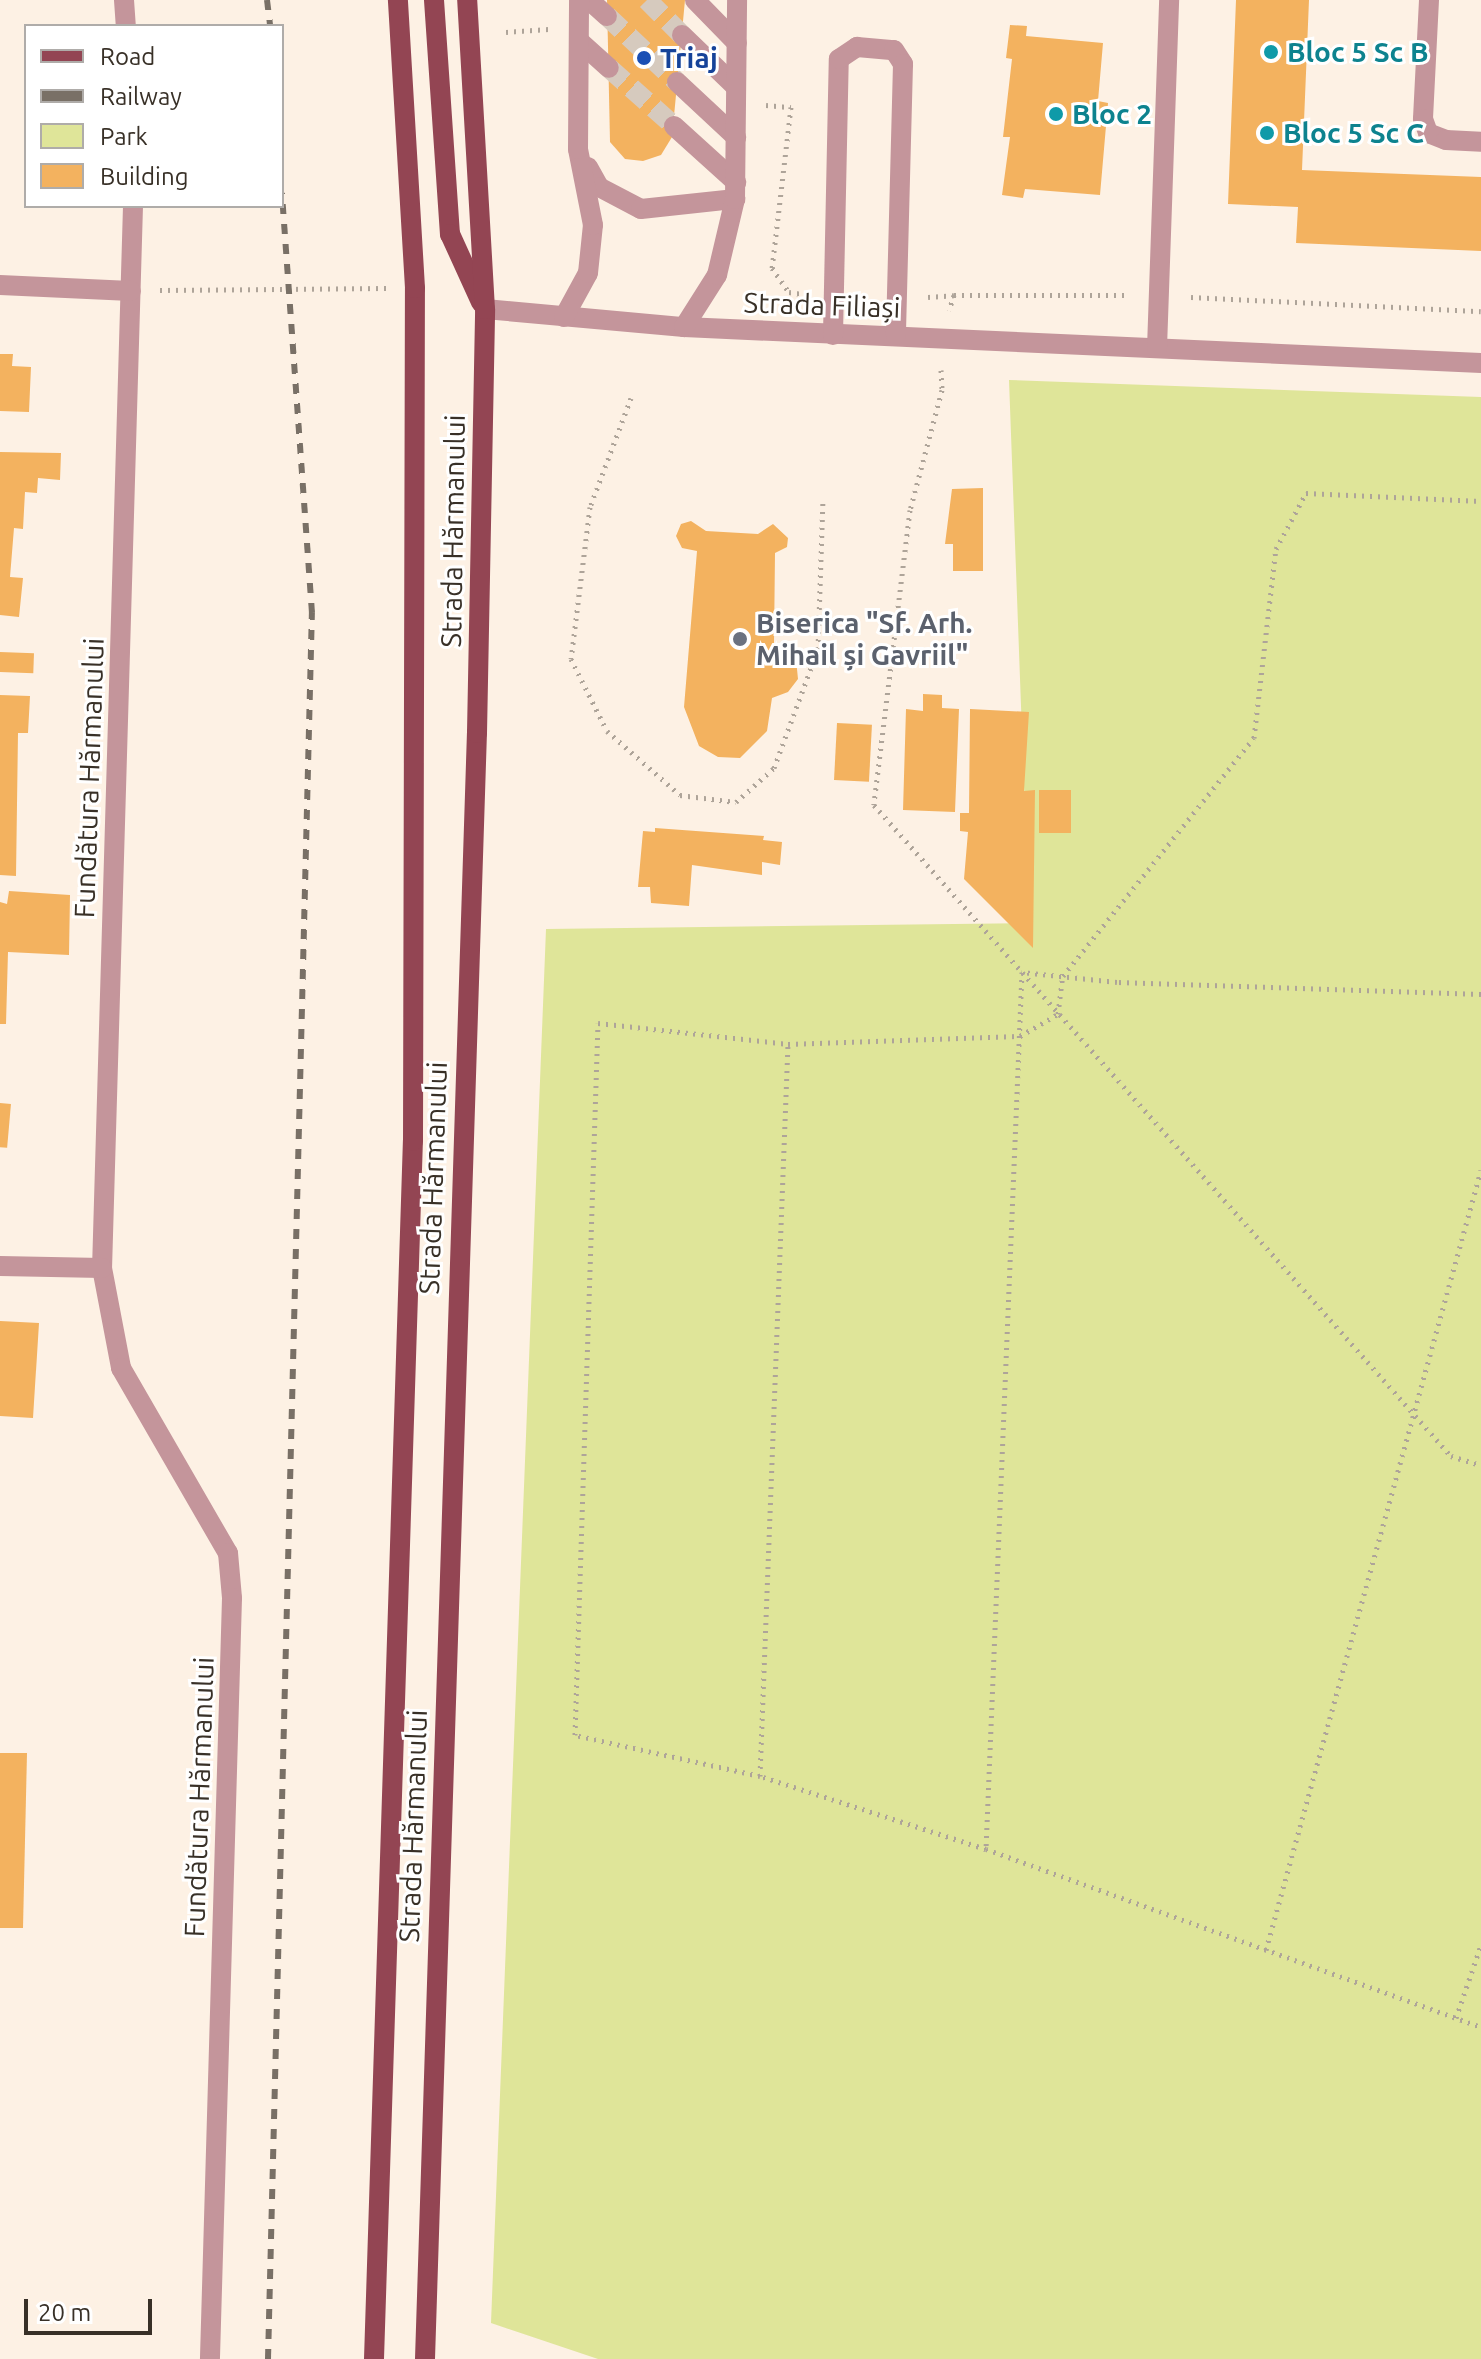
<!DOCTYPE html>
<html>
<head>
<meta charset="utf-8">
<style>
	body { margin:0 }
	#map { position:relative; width:1481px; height:2359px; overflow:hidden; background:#fdf1e4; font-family:Ubuntu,sans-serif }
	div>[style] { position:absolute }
	.green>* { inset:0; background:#dfe599 }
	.building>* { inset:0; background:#f3b25f; transform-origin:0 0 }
	.minor-tunnel>* { height:20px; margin-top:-10px; transform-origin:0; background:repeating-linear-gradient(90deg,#d6cabe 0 20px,transparent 0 30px) }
	.path>* { height:5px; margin-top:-2.5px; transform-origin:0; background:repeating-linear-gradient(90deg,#aea499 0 2px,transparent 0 8px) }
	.minor>* { height:20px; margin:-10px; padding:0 10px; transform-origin:10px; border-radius:10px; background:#c4959b }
	.major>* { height:20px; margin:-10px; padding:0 10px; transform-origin:10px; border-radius:10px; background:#934553 }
	.rail>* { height:6px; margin-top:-3px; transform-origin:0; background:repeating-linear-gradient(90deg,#797066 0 10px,transparent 0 20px) }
	.dots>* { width:22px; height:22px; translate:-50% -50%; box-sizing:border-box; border:4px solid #fff; border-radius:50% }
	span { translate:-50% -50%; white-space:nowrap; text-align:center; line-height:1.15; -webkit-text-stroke:6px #fff; paint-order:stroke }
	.culture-label { font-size:28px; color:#0d838f; font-weight:700 }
	.left { translate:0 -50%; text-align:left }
	.transit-label { font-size:28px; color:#164399; font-weight:700 }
	.street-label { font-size:28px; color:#383027 }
	.worship-label { font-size:28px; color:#5b616d; font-weight:700 }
	.legend { position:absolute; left:24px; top:24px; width:260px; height:184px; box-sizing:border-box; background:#fff; border:2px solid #afaca9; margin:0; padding:10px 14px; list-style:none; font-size:24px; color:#383027 }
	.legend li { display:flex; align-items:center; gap:16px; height:40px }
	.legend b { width:40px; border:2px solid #afaca9 }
	.scale { position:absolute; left:24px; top:2299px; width:128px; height:36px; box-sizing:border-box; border:4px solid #383027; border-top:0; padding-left:10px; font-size:24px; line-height:28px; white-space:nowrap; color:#383027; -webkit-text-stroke:6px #fff; paint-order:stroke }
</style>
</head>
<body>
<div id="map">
	<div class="green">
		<div style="clip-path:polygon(1009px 380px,1481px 397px,1481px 2359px,598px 2359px,491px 2323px,546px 929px,1029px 923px)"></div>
	</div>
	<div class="building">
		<div style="clip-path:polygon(607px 0,685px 0,672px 137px,661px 155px,643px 161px,625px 159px,610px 142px)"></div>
		<div style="clip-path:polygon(1236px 0,1309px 0,1302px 170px,1481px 177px,1481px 251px,1296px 243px,1298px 207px,1228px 204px)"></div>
		<div style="clip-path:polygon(1010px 25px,1027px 26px,1026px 36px,1103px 43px,1098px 101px,1108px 103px,1100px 195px,1025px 189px,1023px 198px,1002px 195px,1010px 137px,1003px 137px,1012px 59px,1006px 58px)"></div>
		<div style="clip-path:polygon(0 354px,13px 354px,12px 366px,31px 367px,29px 412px,0 411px)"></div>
		<div style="clip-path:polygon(0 452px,61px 453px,60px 480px,38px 478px,37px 493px,25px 492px,23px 529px,14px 528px,10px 577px,23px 578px,19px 617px,0 615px)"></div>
		<div style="clip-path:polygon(983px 488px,983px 571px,953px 571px,953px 544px,945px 544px,952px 489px)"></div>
		<div style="clip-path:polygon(691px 521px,706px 531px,758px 534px,773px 524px,788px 538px,787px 547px,775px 553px,774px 643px,796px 659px,798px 679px,788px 692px,772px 698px,767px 731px,740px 758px,718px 757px,699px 746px,684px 707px,697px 551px,682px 548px,676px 536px,681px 524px)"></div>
		<div style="left:0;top:652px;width:34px;height:20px;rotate:2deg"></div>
		<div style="clip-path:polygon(923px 694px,942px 695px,942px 708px,959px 709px,955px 812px,903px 810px,906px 709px,923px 711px)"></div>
		<div style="clip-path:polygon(0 695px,30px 696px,28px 733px,18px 733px,16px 876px,0 875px)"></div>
		<div style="clip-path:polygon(970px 709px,1029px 712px,1024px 791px,1035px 790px,1033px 948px,964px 879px,968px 832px,960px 831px,960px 813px,969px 813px)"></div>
		<div style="left:837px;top:723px;width:35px;height:57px;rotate:3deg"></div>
		<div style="left:1039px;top:790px;width:32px;height:43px"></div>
		<div style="clip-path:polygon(655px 828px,764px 836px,763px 840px,782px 842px,780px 865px,762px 862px,762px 875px,692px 865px,689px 906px,651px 903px,650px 887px,638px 887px,643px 831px,655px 832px)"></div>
		<div style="clip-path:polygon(9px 891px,70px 895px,69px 955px,8px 952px,6px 1024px,0 1024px,0 902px,7px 904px)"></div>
		<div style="left:0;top:1103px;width:11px;height:44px;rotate:5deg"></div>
		<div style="clip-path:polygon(0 1321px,39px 1323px,33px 1418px,0 1416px)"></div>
		<div style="clip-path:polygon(0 1753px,27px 1753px,23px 1928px,0 1928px)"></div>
	</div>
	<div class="minor-tunnel">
		<div style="left:647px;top:0;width:49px;rotate:45deg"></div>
		<div style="left:607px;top:16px;width:96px;rotate:43.3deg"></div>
		<div style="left:609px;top:68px;width:87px;rotate:41.7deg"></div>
	</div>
	<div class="path">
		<div style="left:506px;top:32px;width:43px;rotate:-4deg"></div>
		<div style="left:766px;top:105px;width:25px;rotate:5deg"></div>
		<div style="left:791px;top:107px;width:162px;rotate:96.7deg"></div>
		<div style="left:772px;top:268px;width:29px;rotate:55deg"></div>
		<div style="left:789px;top:292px;width:13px;rotate:9deg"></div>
		<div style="left:160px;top:290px;width:226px;rotate:-0.5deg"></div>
		<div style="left:954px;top:295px;width:175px"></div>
		<div style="left:928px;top:297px;width:26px;rotate:-4deg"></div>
		<div style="left:954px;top:295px;width:16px;rotate:108deg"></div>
		<div style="left:1191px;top:297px;width:290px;rotate:2.8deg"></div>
		<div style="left:941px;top:370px;width:20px;rotate:87deg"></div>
		<div style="left:942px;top:390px;width:124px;rotate:104.9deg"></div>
		<div style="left:910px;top:510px;width:297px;rotate:97deg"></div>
		<div style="left:874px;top:805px;width:870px;rotate:48.45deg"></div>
		<div style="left:1451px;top:1456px;width:31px;rotate:17deg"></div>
		<div style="left:631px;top:398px;width:116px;rotate:110.6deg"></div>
		<div style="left:590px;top:507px;width:153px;rotate:97.1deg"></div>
		<div style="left:571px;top:659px;width:80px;rotate:63.4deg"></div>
		<div style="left:607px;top:731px;width:97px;rotate:41.2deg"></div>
		<div style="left:680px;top:795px;width:56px;rotate:7.1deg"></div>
		<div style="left:736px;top:802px;width:51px;rotate:-41.8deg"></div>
		<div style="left:774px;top:768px;width:127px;rotate:-69.7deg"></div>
		<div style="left:818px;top:649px;width:147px;rotate:-88.1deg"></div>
		<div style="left:1481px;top:994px;width:364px;rotate:-178.1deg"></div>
		<div style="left:1117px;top:982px;width:96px;rotate:-174deg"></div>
		<div style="left:1022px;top:972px;width:878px;rotate:92.35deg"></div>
		<div style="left:986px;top:1849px;width:526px;rotate:19.78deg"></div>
		<div style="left:760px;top:1776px;width:189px;rotate:-167.5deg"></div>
		<div style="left:575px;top:1735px;width:712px;rotate:-88.15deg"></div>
		<div style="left:598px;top:1023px;width:191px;rotate:6.3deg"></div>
		<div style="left:986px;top:1849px;width:237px;rotate:-162.1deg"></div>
		<div style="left:760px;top:1776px;width:733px;rotate:-87.81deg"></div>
		<div style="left:788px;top:1044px;width:232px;rotate:-2deg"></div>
		<div style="left:1020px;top:1036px;width:44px;rotate:-30.1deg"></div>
		<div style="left:1058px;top:1014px;width:38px;rotate:-83deg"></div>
		<div style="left:1063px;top:976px;width:305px;rotate:-51.3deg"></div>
		<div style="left:1254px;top:738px;width:190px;rotate:-83.4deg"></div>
		<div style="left:1276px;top:549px;width:64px;rotate:-61.8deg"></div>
		<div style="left:1306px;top:493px;width:175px;rotate:2.6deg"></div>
		<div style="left:1266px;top:1950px;width:809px;rotate:-74.59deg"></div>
		<div style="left:1456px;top:2018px;width:77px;rotate:-71.1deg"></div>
	</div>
	<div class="minor">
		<div style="left:124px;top:0;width:26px;rotate:86deg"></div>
		<div style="left:589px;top:0;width:24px;rotate:42deg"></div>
		<div style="left:695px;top:0;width:60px;rotate:45.7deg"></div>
		<div style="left:1429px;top:0;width:119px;rotate:92.9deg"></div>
		<div style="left:1423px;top:119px;width:15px;rotate:70deg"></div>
		<div style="left:1428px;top:133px;width:19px;rotate:21deg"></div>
		<div style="left:1446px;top:140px;width:35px;rotate:3deg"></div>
		<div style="left:682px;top:35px;width:75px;rotate:43.9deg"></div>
		<div style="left:579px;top:41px;width:40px;rotate:42deg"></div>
		<div style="left:677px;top:82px;width:81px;rotate:43deg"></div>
		<div style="left:674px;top:126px;width:84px;rotate:42.1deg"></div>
		<div style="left:588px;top:167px;width:23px;rotate:61deg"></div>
		<div style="left:599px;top:187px;width:47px;rotate:27.6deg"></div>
		<div style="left:641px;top:209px;width:95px;rotate:-6.1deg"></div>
		<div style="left:133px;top:206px;width:1062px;rotate:91.67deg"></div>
		<div style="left:102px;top:1268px;width:102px;rotate:79.2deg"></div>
		<div style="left:121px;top:1368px;width:214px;rotate:60deg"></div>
		<div style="left:228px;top:1553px;width:45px;rotate:84.9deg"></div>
		<div style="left:232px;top:1598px;width:761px;rotate:91.66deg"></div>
		<div style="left:0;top:285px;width:131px;rotate:2.6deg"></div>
		<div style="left:485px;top:309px;width:200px;rotate:5.2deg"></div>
		<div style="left:684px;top:327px;width:798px;rotate:2.59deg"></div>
		<div style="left:564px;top:317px;width:50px;rotate:-61.4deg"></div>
		<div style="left:588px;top:273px;width:48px;rotate:-84.1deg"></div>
		<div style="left:593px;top:225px;width:77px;rotate:-101.2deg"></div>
		<div style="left:578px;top:149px;width:149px;rotate:-89.6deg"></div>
		<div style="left:684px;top:327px;width:62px;rotate:-57.6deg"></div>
		<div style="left:717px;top:275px;width:78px;rotate:-76.7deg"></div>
		<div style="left:735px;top:199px;width:199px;rotate:-89.4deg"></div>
		<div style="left:833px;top:335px;width:276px;rotate:-88.8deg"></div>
		<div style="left:839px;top:59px;width:22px;rotate:-34deg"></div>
		<div style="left:857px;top:47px;width:37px;rotate:5deg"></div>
		<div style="left:894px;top:50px;width:17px;rotate:57deg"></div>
		<div style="left:903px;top:64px;width:271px;rotate:91.5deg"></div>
		<div style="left:1157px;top:348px;width:348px;rotate:-88deg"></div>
		<div style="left:0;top:1266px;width:102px;rotate:1.1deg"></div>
	</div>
	<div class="major">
		<div style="left:434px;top:0;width:235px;rotate:86.1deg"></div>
		<div style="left:450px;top:234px;width:75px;rotate:65.5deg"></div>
		<div style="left:374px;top:2359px;width:1219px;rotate:-88.17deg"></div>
		<div style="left:413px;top:1141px;width:853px;rotate:-89.87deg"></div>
		<div style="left:415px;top:288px;width:289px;rotate:-93.4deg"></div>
		<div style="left:425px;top:2359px;width:1627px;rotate:-88.17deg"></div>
		<div style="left:477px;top:733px;width:424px;rotate:-88.9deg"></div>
		<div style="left:485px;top:309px;width:310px;rotate:-93.3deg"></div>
	</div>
	<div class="rail">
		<div style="left:267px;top:0;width:26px;rotate:83deg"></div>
		<div style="left:268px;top:2359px;width:1747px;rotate:-88.56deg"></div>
		<div style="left:312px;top:613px;width:421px;rotate:-94.1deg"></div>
	</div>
	<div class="dots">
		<div style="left:1271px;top:52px;background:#0f9aa8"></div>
		<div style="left:644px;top:58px;background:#1a4fb4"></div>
		<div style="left:1056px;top:114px;background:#0f9aa8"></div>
		<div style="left:1267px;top:133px;background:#0f9aa8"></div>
		<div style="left:740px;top:639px;background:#6b7280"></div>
	</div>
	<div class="culture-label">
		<span class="left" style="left:1287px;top:52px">Bloc 5 Sc B</span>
		<span class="left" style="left:1072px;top:114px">Bloc 2</span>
		<span class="left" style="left:1283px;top:133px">Bloc 5 Sc C</span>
	</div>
	<div class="transit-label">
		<span class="left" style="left:660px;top:58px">Triaj</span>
	</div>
	<div class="street-label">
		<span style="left:822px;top:305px;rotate:2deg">Strada Filiași</span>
		<span style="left:453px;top:531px;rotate:-89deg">Strada Hărmanului</span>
		<span style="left:89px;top:778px;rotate:-88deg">Fundătura Hărmanului</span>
		<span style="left:433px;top:1178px;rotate:-88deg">Strada Hărmanului</span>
		<span style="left:199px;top:1797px;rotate:-88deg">Fundătura Hărmanului</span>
		<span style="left:413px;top:1826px;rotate:-88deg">Strada Hărmanului</span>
	</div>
	<div class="worship-label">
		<span class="left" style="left:756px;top:639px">Biserica "Sf. Arh.<br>Mihail și Gavriil"</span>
	</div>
	<ul class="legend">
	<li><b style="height:10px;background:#934553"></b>Road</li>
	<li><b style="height:10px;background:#797066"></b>Railway</li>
	<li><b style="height:22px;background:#dfe599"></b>Park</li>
	<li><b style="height:22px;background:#f3b25f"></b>Building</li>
	</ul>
	<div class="scale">20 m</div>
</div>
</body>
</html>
